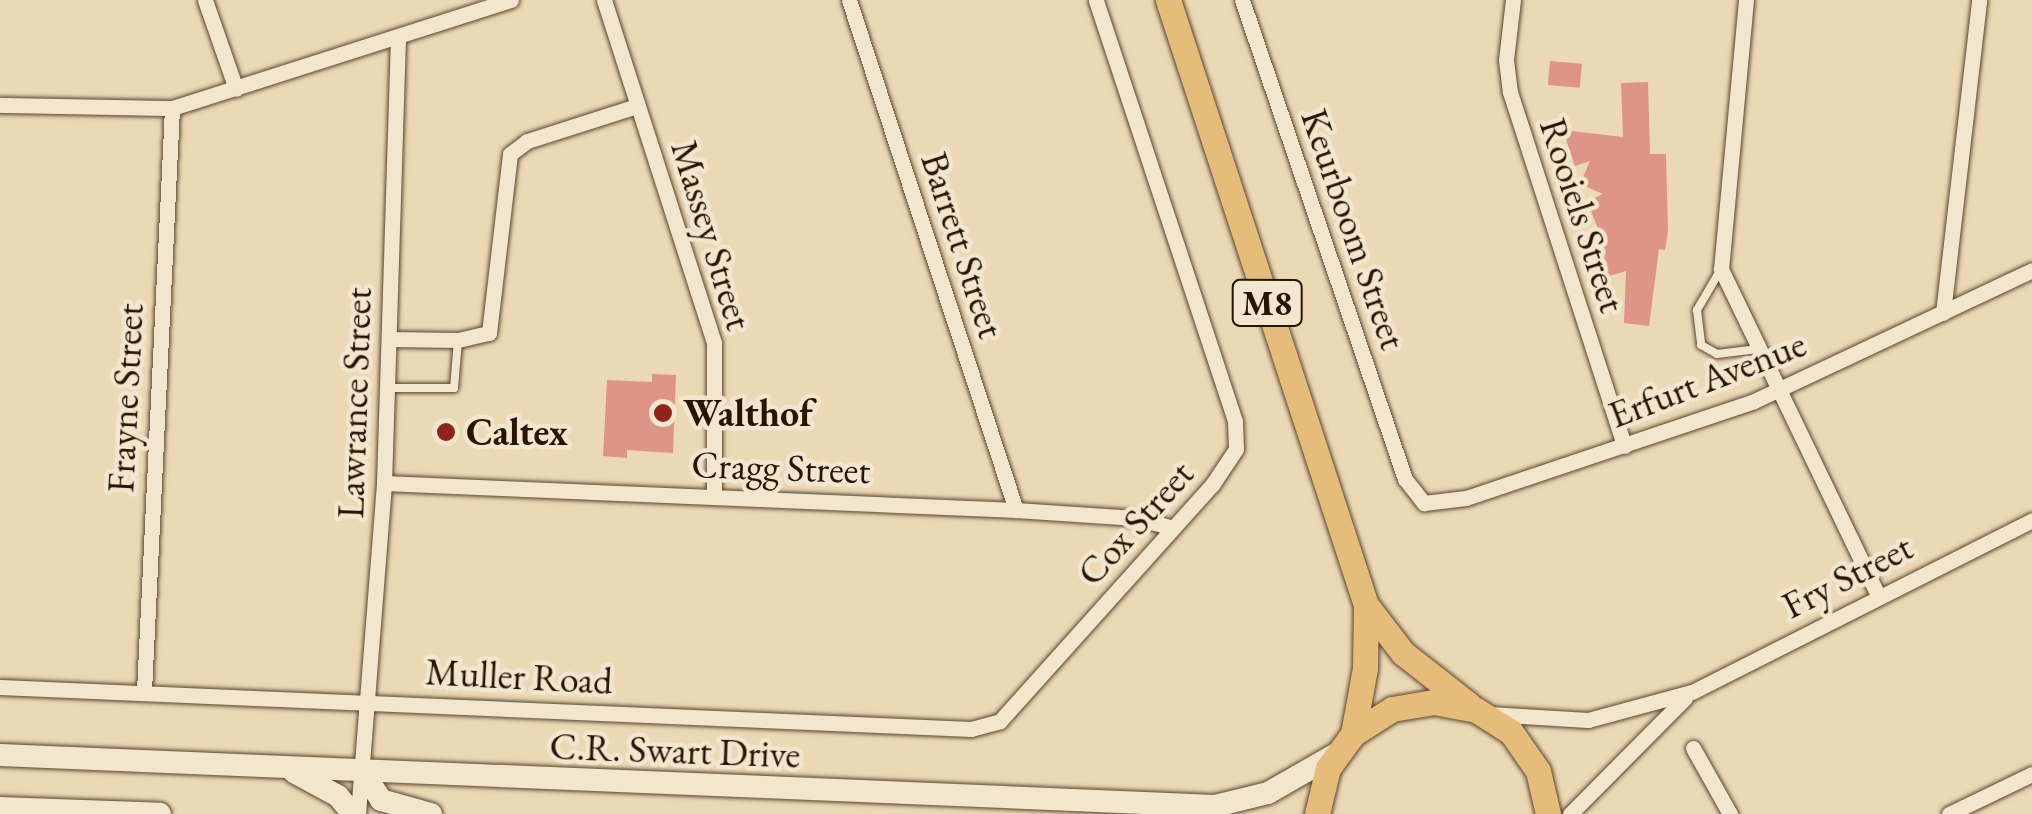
<!DOCTYPE html>
<html>
<head>
<meta charset="utf-8">
<style>
	body { margin:0 }
	#map { position:relative; width:2032px; height:814px; overflow:hidden; background:#ebd8b5; font-family:"EB Garamond",serif }
	div>[style] { position:absolute }
	.building>* { inset:0; background:#de9585; transform-origin:0 0 }
	.roads { filter:drop-shadow(0 0 2px #59452d) drop-shadow(0 0 2px #59452d) }
	.service>* { height:8px; margin:-4px; padding:0 4px; transform-origin:4px; border-radius:4px; background:#f2e6cf }
	.minor>* { height:15px; margin:-7.5px; padding:0 7.5px; transform-origin:7.5px; border-radius:7.5px; background:#f2e6cf }
	.secondary>* { height:22px; margin:-11px; padding:0 11px; transform-origin:11px; border-radius:11px; background:#f2e6cf }
	.primary>* { height:25px; margin:-12.5px; padding:0 12.5px; transform-origin:12.5px; border-radius:12.5px; background:#e6bc7a }
	.dots>* { width:28px; height:28px; translate:-50% -50%; box-sizing:border-box; border:5px solid #f2e6cf; border-radius:50% }
	span { translate:-50% -50%; white-space:nowrap; text-align:center; line-height:1.15; -webkit-text-stroke:9px #f2e6cf; paint-order:stroke }
	.shield-label span { padding:2px 8px; background:#f2e6cf; border:2px solid; border-radius:8px; -webkit-text-stroke-width:0 }
	.shield-label { font-size:35px; color:#281400; font-weight:700 }
	.street-label { font-size:38px; color:#281400 }
	.poi-label { font-size:38px; color:#281400; font-weight:700 }
	.left { translate:0 -50%; text-align:left }
</style>
</head>
<body>
<div id="map">
	<div class="building">
		<div style="left:1550px;top:61px;width:32px;height:24px;rotate:5deg"></div>
		<div style="clip-path:polygon(1648px 82px,1650px 154px,1666px 154px,1668px 231px,1665px 250px,1659px 249px,1649px 326px,1624px 323px,1626px 271px,1603px 278px,1596px 255px,1599px 231px,1587px 201px,1603px 194px,1580px 184px,1590px 161px,1575px 166px,1563px 130px,1623px 137px,1621px 83px)"></div>
		<div style="clip-path:polygon(652px 374px,676px 375px,673px 453px,627px 450px,627px 458px,603px 456px,607px 380px,652px 382px)"></div>
	</div>
	<div class="roads">
		<div class="service">
			<div style="left:1721px;top:269px;width:48px;rotate:120.3deg"></div>
			<div style="left:1697px;top:310px;width:35px;rotate:83deg"></div>
			<div style="left:1701px;top:345px;width:18px;rotate:29deg"></div>
			<div style="left:1717px;top:354px;width:39px;rotate:-7deg"></div>
			<div style="left:388px;top:388px;width:66px"></div>
			<div style="left:454px;top:388px;width:48px;rotate:-85.2deg"></div>
		</div>
		<div class="minor">
			<div style="left:205px;top:0;width:94px;rotate:70.8deg"></div>
			<div style="left:604px;top:0;width:360px;rotate:72.2deg"></div>
			<div style="left:714px;top:343px;width:154px;rotate:90deg"></div>
			<div style="left:849px;top:0;width:537px;rotate:71.87deg"></div>
			<div style="left:1242px;top:0;width:506px;rotate:71.21deg"></div>
			<div style="left:1405px;top:479px;width:31px;rotate:52deg"></div>
			<div style="left:1424px;top:503px;width:42px;rotate:-6.8deg"></div>
			<div style="left:1466px;top:498px;width:304px;rotate:-18.6deg"></div>
			<div style="left:1754px;top:401px;width:307px;rotate:-25.2deg"></div>
			<div style="left:1513px;top:0;width:60px;rotate:96.7deg"></div>
			<div style="left:1506px;top:60px;width:32px;rotate:83deg"></div>
			<div style="left:1510px;top:92px;width:372px;rotate:72.1deg"></div>
			<div style="left:1746px;top:0;width:270px;rotate:95.3deg"></div>
			<div style="left:1721px;top:269px;width:362px;rotate:64.3deg"></div>
			<div style="left:0;top:105px;width:172px;rotate:1deg"></div>
			<div style="left:172px;top:108px;width:356px;rotate:-17.7deg"></div>
			<div style="left:1943px;top:313px;width:315px;rotate:-83.4deg"></div>
			<div style="left:390px;top:339px;width:68px;rotate:0.8deg"></div>
			<div style="left:458px;top:340px;width:32px;rotate:-13deg"></div>
			<div style="left:489px;top:333px;width:180px;rotate:-83.3deg"></div>
			<div style="left:510px;top:154px;width:21px;rotate:-37deg"></div>
			<div style="left:527px;top:141px;width:115px;rotate:-17.7deg"></div>
			<div style="left:384px;top:483px;width:633px;rotate:2.45deg"></div>
			<div style="left:1016px;top:510px;width:120px;rotate:3.8deg"></div>
			<div style="left:1136px;top:518px;width:38px;rotate:15deg"></div>
			<div style="left:0;top:687px;width:972px;rotate:2.48deg"></div>
			<div style="left:971px;top:729px;width:30px;rotate:-15deg"></div>
			<div style="left:1000px;top:721px;width:317px;rotate:-48.1deg"></div>
			<div style="left:1212px;top:485px;width:43px;rotate:-56.3deg"></div>
			<div style="left:1236px;top:449px;width:28px;rotate:-92deg"></div>
			<div style="left:1235px;top:421px;width:443px;rotate:-108.3deg"></div>
			<div style="left:144px;top:691px;width:584px;rotate:-87.25deg"></div>
			<div style="left:1489px;top:714px;width:99px;rotate:3.5deg"></div>
			<div style="left:1588px;top:720px;width:108px;rotate:-15.1deg"></div>
			<div style="left:1692px;top:692px;width:381px;rotate:-26.8deg"></div>
			<div style="left:1693px;top:748px;width:76px;rotate:60.7deg"></div>
			<div style="left:358px;top:814px;width:332px;rotate:-85.5deg"></div>
			<div style="left:384px;top:483px;width:446px;rotate:-88.2deg"></div>
			<div style="left:1570px;top:814px;width:163px;rotate:-45.2deg"></div>
			<div style="left:1949px;top:814px;width:92px;rotate:-25.7deg"></div>
		</div>
		<div class="secondary">
			<div style="left:0;top:755px;width:1216px;rotate:2.4deg"></div>
			<div style="left:1215px;top:806px;width:55px;rotate:-13.8deg"></div>
			<div style="left:1268px;top:793px;width:78px;rotate:-29.8deg"></div>
			<div style="left:294px;top:772px;width:50px;rotate:28.6deg"></div>
			<div style="left:338px;top:796px;width:23px;rotate:50deg"></div>
			<div style="left:363px;top:772px;width:33px;rotate:57deg"></div>
			<div style="left:381px;top:800px;width:52px;rotate:15.6deg"></div>
			<div style="left:0;top:808px;width:160px;rotate:2.1deg"></div>
		</div>
		<div class="primary">
			<div style="left:1168px;top:0;width:637px;rotate:71.88deg"></div>
			<div style="left:1366px;top:605px;width:63px;rotate:90.9deg"></div>
			<div style="left:1365px;top:668px;width:67px;rotate:100.3deg"></div>
			<div style="left:1366px;top:605px;width:61px;rotate:52.4deg"></div>
			<div style="left:1403px;top:653px;width:84px;rotate:38.2deg"></div>
			<div style="left:1317px;top:814px;width:47px;rotate:-76.6deg"></div>
			<div style="left:1328px;top:768px;width:42px;rotate:-53.7deg"></div>
			<div style="left:1353px;top:734px;width:46px;rotate:-32.7deg"></div>
			<div style="left:1392px;top:709px;width:43px;rotate:-9.5deg"></div>
			<div style="left:1434px;top:702px;width:43px;rotate:10.8deg"></div>
			<div style="left:1476px;top:710px;width:41px;rotate:32.2deg"></div>
			<div style="left:1511px;top:732px;width:47px;rotate:55.3deg"></div>
			<div style="left:1538px;top:771px;width:44px;rotate:76.9deg"></div>
		</div>
	</div>
	<div class="dots">
		<div style="left:663px;top:413px;background:#8f2418"></div>
		<div style="left:446px;top:432px;background:#8f2418"></div>
	</div>
	<div class="shield-label">
		<span style="left:1267px;top:303px">M8</span>
	</div>
	<div class="street-label">
		<span style="left:1583px;top:215px;rotate:72deg">Rooiels Street</span>
		<span style="left:1354px;top:229px;rotate:71deg">Keurboom Street</span>
		<span style="left:712px;top:235px;rotate:73deg">Massey Street</span>
		<span style="left:963px;top:245px;rotate:72deg">Barrett Street</span>
		<span style="left:1707px;top:379px;rotate:-21deg">Erfurt Avenue</span>
		<span style="left:125px;top:398px;rotate:-87deg">Frayne Street</span>
		<span style="left:354px;top:403px;rotate:-88deg">Lawrance Street</span>
		<span style="left:781px;top:467px;rotate:2deg">Cragg Street</span>
		<span style="left:1135px;top:523px;rotate:-48deg">Cox Street</span>
		<span style="left:1847px;top:576px;rotate:-27deg">Fry Street</span>
		<span style="left:519px;top:676px;rotate:3deg">Muller Road</span>
		<span style="left:675px;top:750px;rotate:2deg">C.R. Swart Drive</span>
	</div>
	<div class="poi-label">
		<span class="left" style="left:683px;top:413px">Walthof</span>
		<span class="left" style="left:466px;top:432px">Caltex</span>
	</div>
</div>
</body>
</html>
